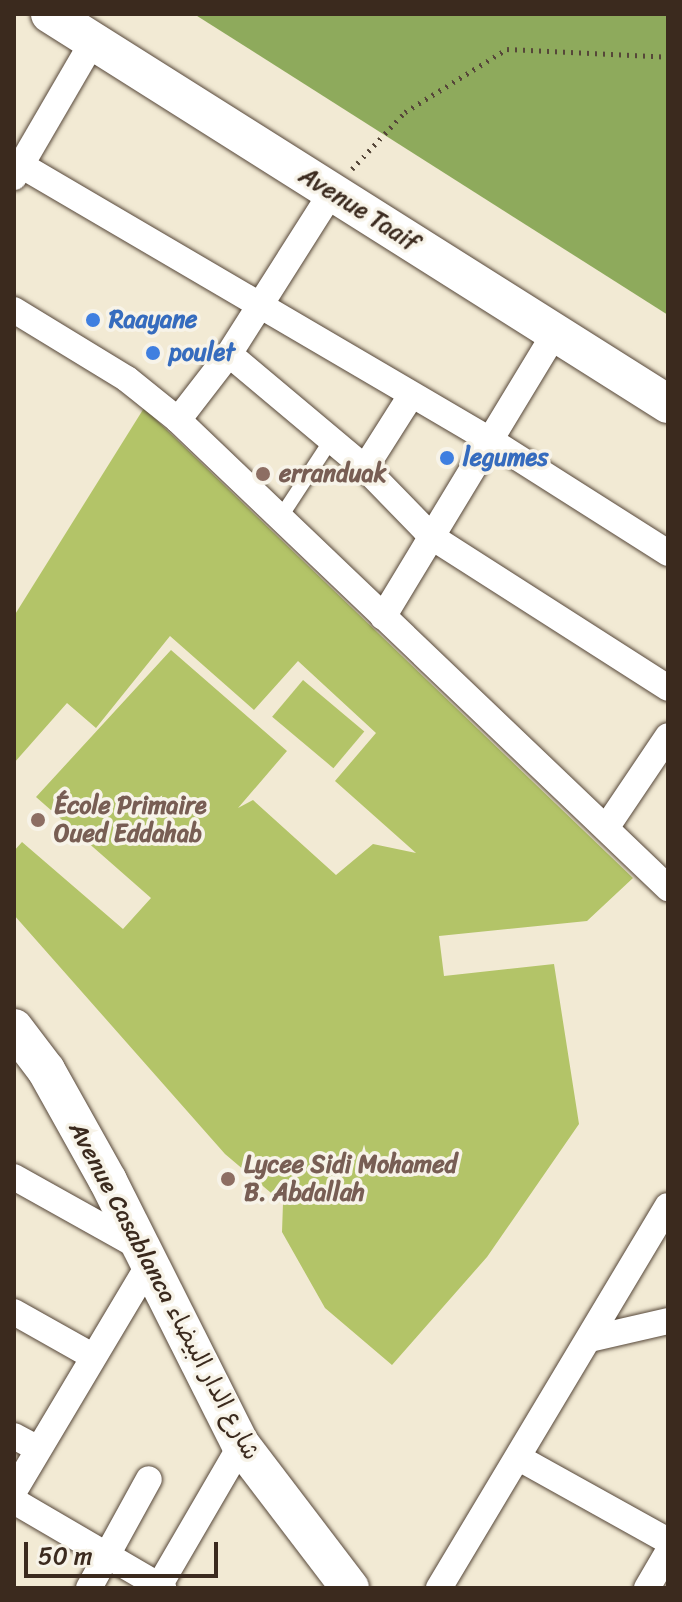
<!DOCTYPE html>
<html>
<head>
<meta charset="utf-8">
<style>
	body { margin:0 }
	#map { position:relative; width:682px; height:1602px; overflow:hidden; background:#f2ead4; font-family:Sriracha,"Playpen Sans Arabic",sans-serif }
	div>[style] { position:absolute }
	.green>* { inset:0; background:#b3c468; transform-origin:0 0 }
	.forest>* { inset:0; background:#8eaa5c }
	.path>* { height:5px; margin-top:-2.5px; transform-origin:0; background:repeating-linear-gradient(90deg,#564739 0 2px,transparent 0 8px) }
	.roads { filter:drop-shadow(0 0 2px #564739) drop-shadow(0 0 2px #564739) }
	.lane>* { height:14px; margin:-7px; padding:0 7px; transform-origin:7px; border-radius:7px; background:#fff }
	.street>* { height:26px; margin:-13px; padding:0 13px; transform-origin:13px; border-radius:13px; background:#fff }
	.secondary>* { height:38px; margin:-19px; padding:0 19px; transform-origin:19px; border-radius:19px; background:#fff }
	.dots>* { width:22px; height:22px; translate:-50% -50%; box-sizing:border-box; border:4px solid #f7f3e8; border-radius:50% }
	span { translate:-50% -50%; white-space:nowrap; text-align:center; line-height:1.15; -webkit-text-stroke:7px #f7f3e8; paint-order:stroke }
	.street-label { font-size:24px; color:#3b2a1e }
	.shop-label { font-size:24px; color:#366cbe; font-weight:700 }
	.left { translate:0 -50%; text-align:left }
	.education-label { font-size:24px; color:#785e54; font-weight:700 }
	.frame { position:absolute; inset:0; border:16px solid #3b2a1e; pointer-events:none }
	.scale { position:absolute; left:24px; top:1542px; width:194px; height:36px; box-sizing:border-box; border:4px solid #3b2a1e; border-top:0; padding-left:10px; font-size:24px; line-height:28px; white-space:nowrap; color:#3b2a1e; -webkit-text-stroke:6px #f7f3e8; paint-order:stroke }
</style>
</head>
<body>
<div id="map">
	<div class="green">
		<div style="clip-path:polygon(144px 408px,633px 878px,587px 921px,439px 936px,444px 976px,554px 964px,579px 1124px,487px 1257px,392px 1365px,325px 1308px,282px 1232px,283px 1203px,225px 1154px,14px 915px,14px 851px,22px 842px,123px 929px,151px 898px,36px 797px,171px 650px,287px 751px,238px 808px,253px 800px,336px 875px,373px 844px,416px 853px,335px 781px,376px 733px,298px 661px,254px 710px,170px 636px,96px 728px,67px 703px,14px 763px,14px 616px)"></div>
		<div style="left:303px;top:680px;width:80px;height:48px;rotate:40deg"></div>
	</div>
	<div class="forest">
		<div style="clip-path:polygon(194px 14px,668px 14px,668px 315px)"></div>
	</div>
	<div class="path">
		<div style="left:352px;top:169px;width:78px;rotate:-47.1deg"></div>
		<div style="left:405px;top:112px;width:120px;rotate:-31.7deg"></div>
		<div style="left:507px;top:49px;width:161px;rotate:2.8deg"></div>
	</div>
	<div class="roads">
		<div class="lane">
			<div style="left:280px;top:518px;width:93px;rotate:-56.8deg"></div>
		</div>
		<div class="street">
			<div style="left:14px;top:161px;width:552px;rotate:30.38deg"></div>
			<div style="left:490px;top:440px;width:211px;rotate:32.4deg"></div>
			<div style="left:14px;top:177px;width:157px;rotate:-59.8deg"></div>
			<div style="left:14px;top:310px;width:132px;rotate:31.4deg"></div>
			<div style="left:127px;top:379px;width:65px;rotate:38.8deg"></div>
			<div style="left:178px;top:420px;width:678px;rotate:43.68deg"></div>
			<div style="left:229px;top:354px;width:177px;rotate:40deg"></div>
			<div style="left:365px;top:468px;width:96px;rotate:45.8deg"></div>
			<div style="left:432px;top:537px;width:280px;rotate:32.6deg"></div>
			<div style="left:178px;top:420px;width:83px;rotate:-52.3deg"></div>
			<div style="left:229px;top:354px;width:192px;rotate:-57.6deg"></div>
			<div style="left:365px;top:468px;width:84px;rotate:-57.6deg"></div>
			<div style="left:383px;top:617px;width:332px;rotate:-58.8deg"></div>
			<div style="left:608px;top:825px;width:107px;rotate:-56deg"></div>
			<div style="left:14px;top:1177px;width:143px;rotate:29.2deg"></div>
			<div style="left:14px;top:1312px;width:90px;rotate:29.4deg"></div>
			<div style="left:590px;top:1339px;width:80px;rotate:-13deg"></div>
			<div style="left:14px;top:1436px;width:27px;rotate:28deg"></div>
			<div style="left:519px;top:1458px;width:171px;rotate:29.1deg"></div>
			<div style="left:14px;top:1491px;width:262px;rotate:-59.2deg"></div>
			<div style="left:14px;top:1501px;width:173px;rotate:30.3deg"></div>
			<div style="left:159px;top:1586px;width:163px;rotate:-59.8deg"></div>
			<div style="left:89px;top:1588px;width:124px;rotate:-61.2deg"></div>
			<div style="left:439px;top:1588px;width:445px;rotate:-59.1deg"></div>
			<div style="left:647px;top:1588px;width:42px;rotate:-59.7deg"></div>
		</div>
		<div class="secondary">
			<div style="left:50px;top:14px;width:731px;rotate:32.25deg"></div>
			<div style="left:14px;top:1028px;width:53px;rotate:52.7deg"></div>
			<div style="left:46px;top:1070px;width:127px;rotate:60.8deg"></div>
			<div style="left:108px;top:1181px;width:296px;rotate:63.3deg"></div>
			<div style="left:241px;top:1445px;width:180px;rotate:52.7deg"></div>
		</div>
	</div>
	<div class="dots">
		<div style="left:93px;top:320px;background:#3f7fe0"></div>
		<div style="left:153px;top:353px;background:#3f7fe0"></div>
		<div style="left:447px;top:458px;background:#3f7fe0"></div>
		<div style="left:263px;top:474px;background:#8d6e63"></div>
		<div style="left:38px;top:820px;background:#8d6e63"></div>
		<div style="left:228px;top:1179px;background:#8d6e63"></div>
	</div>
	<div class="street-label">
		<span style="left:359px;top:209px;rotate:32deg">Avenue Taaif</span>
		<span style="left:164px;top:1291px;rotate:62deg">Avenue Casablanca شارع الدار البيضاء</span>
	</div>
	<div class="shop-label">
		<span class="left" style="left:109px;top:320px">Raayane</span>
		<span class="left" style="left:169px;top:353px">poulet</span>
		<span class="left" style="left:463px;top:458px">legumes</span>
	</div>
	<div class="education-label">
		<span class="left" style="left:279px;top:474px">erranduak</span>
		<span class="left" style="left:54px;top:820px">École Primaire<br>Oued Eddahab</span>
		<span class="left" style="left:244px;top:1179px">Lycee Sidi Mohamed<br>B. Abdallah</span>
	</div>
	<div class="frame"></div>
	<div class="scale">50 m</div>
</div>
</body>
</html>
